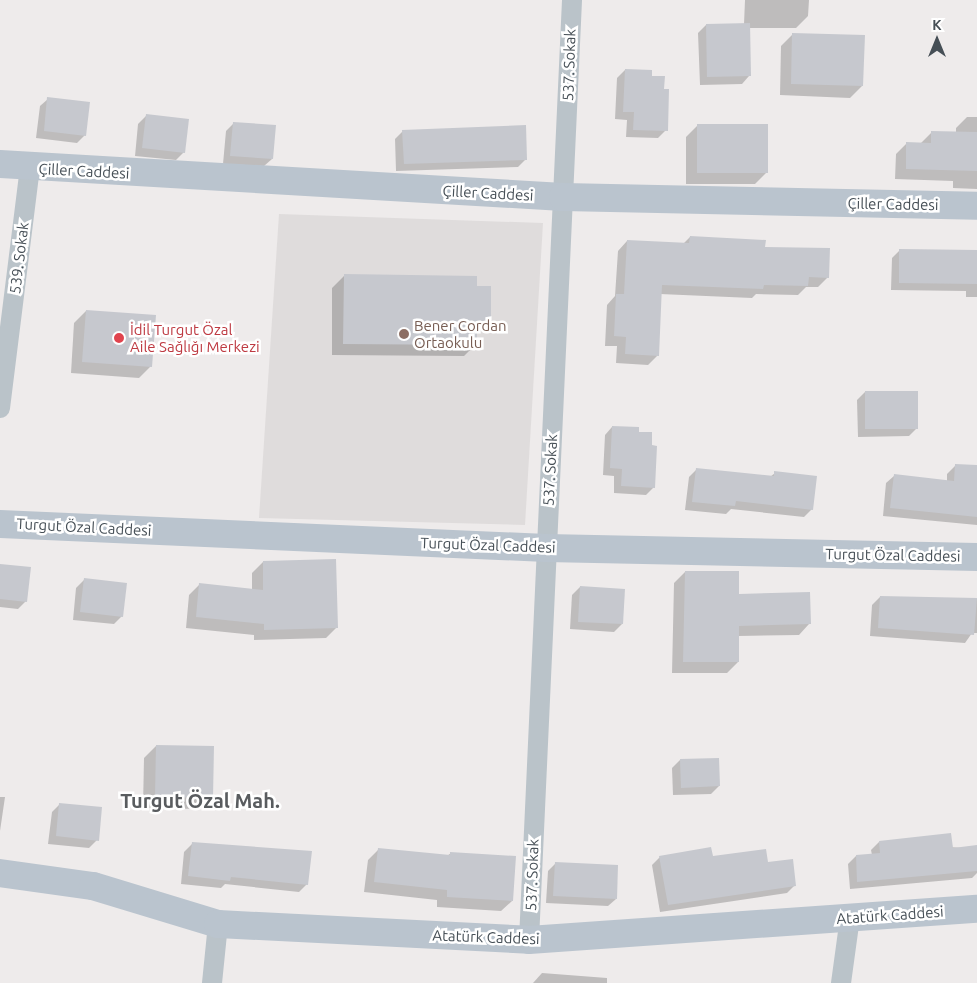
<!DOCTYPE html>
<meta charset="utf-8">
<style>
body{margin:0}
#map{position:relative;width:977px;height:983px;overflow:hidden;background:#eeebeb;font-family:Ubuntu,sans-serif}
div>[style]{position:absolute}
.education>*{inset:0;background:#dfdcdc}
.shadow>*{inset:0;background:#0003}
.building>*{inset:0;background:#c6c8ce}
.street>*{height:20px;margin:-10px;padding:0 10px;transform-origin:10px;border-radius:10px;background:#bac3c9}
.secondary>*{height:28px;margin:-14px;padding:0 14px;transform-origin:14px;border-radius:14px;background:#bac4ce}
.dots>*{width:14px;height:14px;translate:-50% -50%;box-sizing:border-box;border:2px solid #fff;border-radius:50%}
span{translate:-50% -50%;white-space:nowrap;text-align:center;line-height:1.15;-webkit-text-stroke:5px #fff;paint-order:stroke}
.street-label{font-size:15px;color:#464f56}
.education-label{font-size:15px;color:#785e54}
.left{translate:0 -50%;text-align:left}
.health-label{font-size:15px;color:#be3a42}
.district-label{font-size:20px;color:#595c5f;font-weight:700}
.north{position:absolute;left:912px;top:15px;width:50px;height:50px;-webkit-text-stroke:4px #fff;paint-order:stroke;rotate:0deg;font-size:14px;font-weight:700;line-height:20px;text-align:center;color:#464f56}
.north::after{content:'';display:block;margin:auto;width:18px;height:22px;background:#464f56;clip-path:polygon(50% 0,100% 100%,50% 72%,0 100%)}
</style>
<div id="map">
<div class="education">
<i style="clip-path:polygon(279px 214px,543px 223px,525px 525px,259px 518px)"></i>
</div>
<div class="shadow">
<i style="clip-path:polygon(745px 0,809px 0,808px 16px,796px 28px,749px 28px,749px 76px,742px 84px,700px 85px,698px 33px,706px 25px,744px 24px)"></i>
<i style="clip-path:polygon(793px 34px,862px 86px,850px 98px,780px 95px,781px 46px)"></i>
<i style="clip-path:polygon(625px 70px,651px 77px,663px 90px,666px 130px,658px 138px,626px 137px,627px 120px,615px 119px,617px 78px)"></i>
<i style="clip-path:polygon(48px 99px,85px 135px,77px 143px,36px 138px,40px 106px)"></i>
<i style="clip-path:polygon(146px 116px,184px 152px,176px 160px,135px 156px,138px 124px)"></i>
<i style="clip-path:polygon(967px 117px,977px 117px,977px 189px,953px 188px,953px 181px,895px 179px,896px 154px,907px 143px,921px 143px,932px 132px,956px 133px,956px 128px)"></i>
<i style="clip-path:polygon(234px 123px,272px 159px,264px 166px,223px 164px,226px 131px)"></i>
<i style="clip-path:polygon(698px 125px,767px 172px,755px 184px,686px 184px,686px 137px)"></i>
<i style="clip-path:polygon(403px 131px,526px 159px,518px 167px,396px 171px,395px 139px)"></i>
<i style="clip-path:polygon(690px 237px,764px 248px,828px 277px,818px 287px,806px 287px,798px 295px,756px 294px,752px 298px,660px 294px,658px 355px,648px 365px,616px 363px,617px 346px,605px 346px,607px 305px,615px 296px,618px 251px,627px 241px,683px 244px)"></i>
<i style="clip-path:polygon(900px 250px,977px 251px,977px 297px,966px 297px,966px 291px,891px 290px,892px 258px)"></i>
<i style="clip-path:polygon(344px 276px,475px 287px,490px 320px,476px 332px,476px 344px,464px 356px,332px 355px,332px 288px)"></i>
<i style="clip-path:polygon(86px 311px,151px 366px,139px 378px,71px 373px,74px 323px)"></i>
<i style="clip-path:polygon(865px 392px,917px 428px,909px 436px,858px 437px,857px 400px)"></i>
<i style="clip-path:polygon(612px 427px,654px 487px,646px 495px,614px 493px,614px 476px,603px 475px,605px 435px)"></i>
<i style="clip-path:polygon(955px 466px,977px 466px,977px 525px,883px 516px,886px 483px,894px 476px,947px 481px,947px 474px)"></i>
<i style="clip-path:polygon(697px 469px,770px 477px,775px 473px,812px 509px,804px 517px,731px 509px,726px 514px,685px 510px,689px 477px)"></i>
<i style="clip-path:polygon(263px 562px,337px 627px,326px 638px,254px 640px,254px 635px,186px 628px,189px 595px,200px 584px,252px 590px,252px 573px)"></i>
<i style="clip-path:polygon(0 565px,26px 601px,18px 609px,0 607px)"></i>
<i style="clip-path:polygon(685px 572px,738px 595px,809px 624px,799px 635px,738px 636px,738px 662px,727px 673px,672px 673px,674px 583px)"></i>
<i style="clip-path:polygon(84px 580px,122px 616px,114px 624px,73px 620px,76px 588px)"></i>
<i style="clip-path:polygon(580px 587px,622px 624px,614px 632px,570px 629px,572px 595px)"></i>
<i style="clip-path:polygon(880px 597px,977px 599px,977px 633px,972px 633px,965px 643px,870px 636px,872px 605px)"></i>
<i style="clip-path:polygon(156px 746px,212px 797px,200px 809px,143px 808px,144px 758px)"></i>
<i style="clip-path:polygon(680px 760px,719px 786px,711px 794px,673px 795px,672px 768px)"></i>
<i style="clip-path:polygon(0 797px,5px 797px,0 831px)"></i>
<i style="clip-path:polygon(60px 804px,97px 840px,89px 848px,48px 844px,52px 812px)"></i>
<i style="clip-path:polygon(879px 842px,977px 849px,977px 873px,972px 878px,850px 889px,848px 864px,856px 856px,872px 855px,871px 850px)"></i>
<i style="clip-path:polygon(192px 844px,307px 884px,299px 892px,225px 884px,221px 888px,181px 884px,184px 852px)"></i>
<i style="clip-path:polygon(378px 850px,447px 856px,451px 853px,512px 901px,501px 911px,437px 907px,437px 900px,364px 892px,368px 860px)"></i>
<i style="clip-path:polygon(660px 857px,712px 857px,767px 864px,795px 885px,787px 893px,660px 912px,652px 865px)"></i>
<i style="clip-path:polygon(556px 863px,616px 899px,608px 906px,546px 903px,548px 871px)"></i>
<i style="clip-path:polygon(542px 973px,607px 978px,607px 983px,533px 983px)"></i>
</div>
<div class="building">
<i style="clip-path:polygon(750px 23px,751px 76px,707px 77px,706px 24px)"></i>
<i style="clip-path:polygon(792px 33px,865px 35px,863px 86px,791px 84px)"></i>
<i style="clip-path:polygon(625px 69px,652px 70px,652px 76px,665px 76px,664px 89px,669px 89px,668px 131px,633px 130px,634px 112px,623px 112px)"></i>
<i style="clip-path:polygon(47px 97px,90px 102px,86px 136px,44px 131px)"></i>
<i style="clip-path:polygon(146px 114px,189px 119px,185px 153px,142px 148px)"></i>
<i style="clip-path:polygon(233px 122px,276px 125px,273px 159px,230px 156px)"></i>
<i style="clip-path:polygon(697px 124px,768px 124px,768px 173px,697px 173px)"></i>
<i style="clip-path:polygon(526px 125px,527px 160px,404px 164px,402px 130px)"></i>
<i style="clip-path:polygon(931px 131px,977px 132px,977px 171px,906px 169px,906px 142px,931px 143px)"></i>
<i style="clip-path:polygon(690px 236px,766px 240px,765px 247px,830px 248px,829px 278px,809px 277px,808px 286px,764px 285px,763px 289px,662px 285px,659px 356px,625px 354px,626px 337px,614px 336px,616px 294px,624px 294px,627px 240px,689px 243px)"></i>
<i style="clip-path:polygon(899px 249px,977px 250px,977px 284px,899px 283px)"></i>
<i style="clip-path:polygon(344px 274px,477px 276px,477px 286px,491px 286px,491px 321px,477px 321px,477px 345px,343px 344px)"></i>
<i style="clip-path:polygon(86px 310px,156px 315px,152px 367px,82px 362px)"></i>
<i style="clip-path:polygon(865px 391px,918px 391px,918px 429px,865px 429px)"></i>
<i style="clip-path:polygon(612px 426px,639px 427px,639px 432px,652px 432px,652px 445px,657px 446px,655px 488px,621px 486px,622px 469px,610px 468px)"></i>
<i style="clip-path:polygon(955px 464px,977px 465px,977px 517px,890px 508px,894px 474px,954px 481px)"></i>
<i style="clip-path:polygon(696px 468px,774px 476px,774px 471px,817px 476px,813px 510px,736px 501px,735px 506px,692px 502px)"></i>
<i style="clip-path:polygon(336px 559px,338px 628px,264px 630px,264px 624px,196px 617px,199px 583px,263px 590px,263px 561px)"></i>
<i style="clip-path:polygon(0 564px,31px 567px,27px 602px,0 599px)"></i>
<i style="clip-path:polygon(685px 571px,739px 571px,739px 594px,810px 592px,811px 624px,739px 626px,739px 662px,683px 662px)"></i>
<i style="clip-path:polygon(84px 578px,127px 583px,123px 617px,80px 612px)"></i>
<i style="clip-path:polygon(580px 586px,625px 589px,623px 624px,578px 622px)"></i>
<i style="clip-path:polygon(880px 596px,977px 598px,974px 635px,878px 628px)"></i>
<i style="clip-path:polygon(156px 745px,214px 746px,213px 798px,155px 797px)"></i>
<i style="clip-path:polygon(719px 758px,720px 786px,681px 788px,680px 759px)"></i>
<i style="clip-path:polygon(59px 803px,102px 807px,99px 841px,56px 836px)"></i>
<i style="clip-path:polygon(951px 833px,953px 848px,977px 845px,977px 871px,857px 882px,856px 855px,880px 853px,879px 841px)"></i>
<i style="clip-path:polygon(192px 842px,312px 851px,308px 885px,231px 877px,230px 881px,188px 876px)"></i>
<i style="clip-path:polygon(711px 847px,713px 856px,766px 849px,768px 862px,793px 859px,796px 886px,668px 905px,659px 856px)"></i>
<i style="clip-path:polygon(378px 848px,450px 855px,450px 852px,516px 856px,513px 901px,447px 897px,447px 890px,374px 882px)"></i>
<i style="clip-path:polygon(555px 862px,618px 865px,617px 899px,553px 896px)"></i>
</div>
<div class="street">
<i style="left:0;top:408px;width:242px;rotate:-82.9deg"></i>
<i style="left:529px;top:940px;width:941px;rotate:-87.38deg"></i>
<i style="left:212px;top:983px;width:59px;rotate:-84.2deg"></i>
<i style="left:841px;top:983px;width:67px;rotate:-82.2deg"></i>
</div>
<div class="secondary">
<i style="left:0;top:164px;width:564px;rotate:3.35deg"></i>
<i style="left:563px;top:197px;width:414px;rotate:1.2deg"></i>
<i style="left:0;top:524px;width:547px;rotate:2.52deg"></i>
<i style="left:546px;top:548px;width:431px;rotate:1.2deg"></i>
<i style="left:0;top:873px;width:94px;rotate:8deg"></i>
<i style="left:93px;top:886px;width:131px;rotate:16.9deg"></i>
<i style="left:218px;top:924px;width:311px;rotate:2.9deg"></i>
<i style="left:529px;top:940px;width:449px;rotate:-4deg"></i>
</div>
<div class="dots">
<i style="left:404px;top:334px;background:#8d6e63"></i>
<i style="left:119px;top:338px;background:#e0444e"></i>
</div>
<div class="street-label">
<span style="left:569px;top:65px;rotate:-88deg">537. Sokak</span>
<span style="left:84px;top:171px;rotate:3deg">Çiller Caddesi</span>
<span style="left:488px;top:193px;rotate:3deg">Çiller Caddesi</span>
<span style="left:893px;top:204px;rotate:1deg">Çiller Caddesi</span>
<span style="left:19px;top:258px;rotate:-83deg">539. Sokak</span>
<span style="left:550px;top:470px;rotate:-87deg">537. Sokak</span>
<span style="left:84px;top:527px;rotate:3deg">Turgut Özal Caddesi</span>
<span style="left:488px;top:545px;rotate:2deg">Turgut Özal Caddesi</span>
<span style="left:893px;top:555px;rotate:1deg">Turgut Özal Caddesi</span>
<span style="left:532px;top:875px;rotate:-88deg">537. Sokak</span>
<span style="left:890px;top:915px;rotate:-4deg">Atatürk Caddesi</span>
<span style="left:486px;top:937px;rotate:2deg">Atatürk Caddesi</span>
</div>
<div class="education-label">
<span class="left" style="left:414px;top:334px">Bener Cordan<br>Ortaokulu</span>
</div>
<div class="health-label">
<span class="left" style="left:130px;top:338px">İdil Turgut Özal<br>Aile Sağlığı Merkezi</span>
</div>
<div class="district-label">
<span style="left:200px;top:800px">Turgut Özal Mah.</span>
</div>
<div class="north">K</div>
</div>
